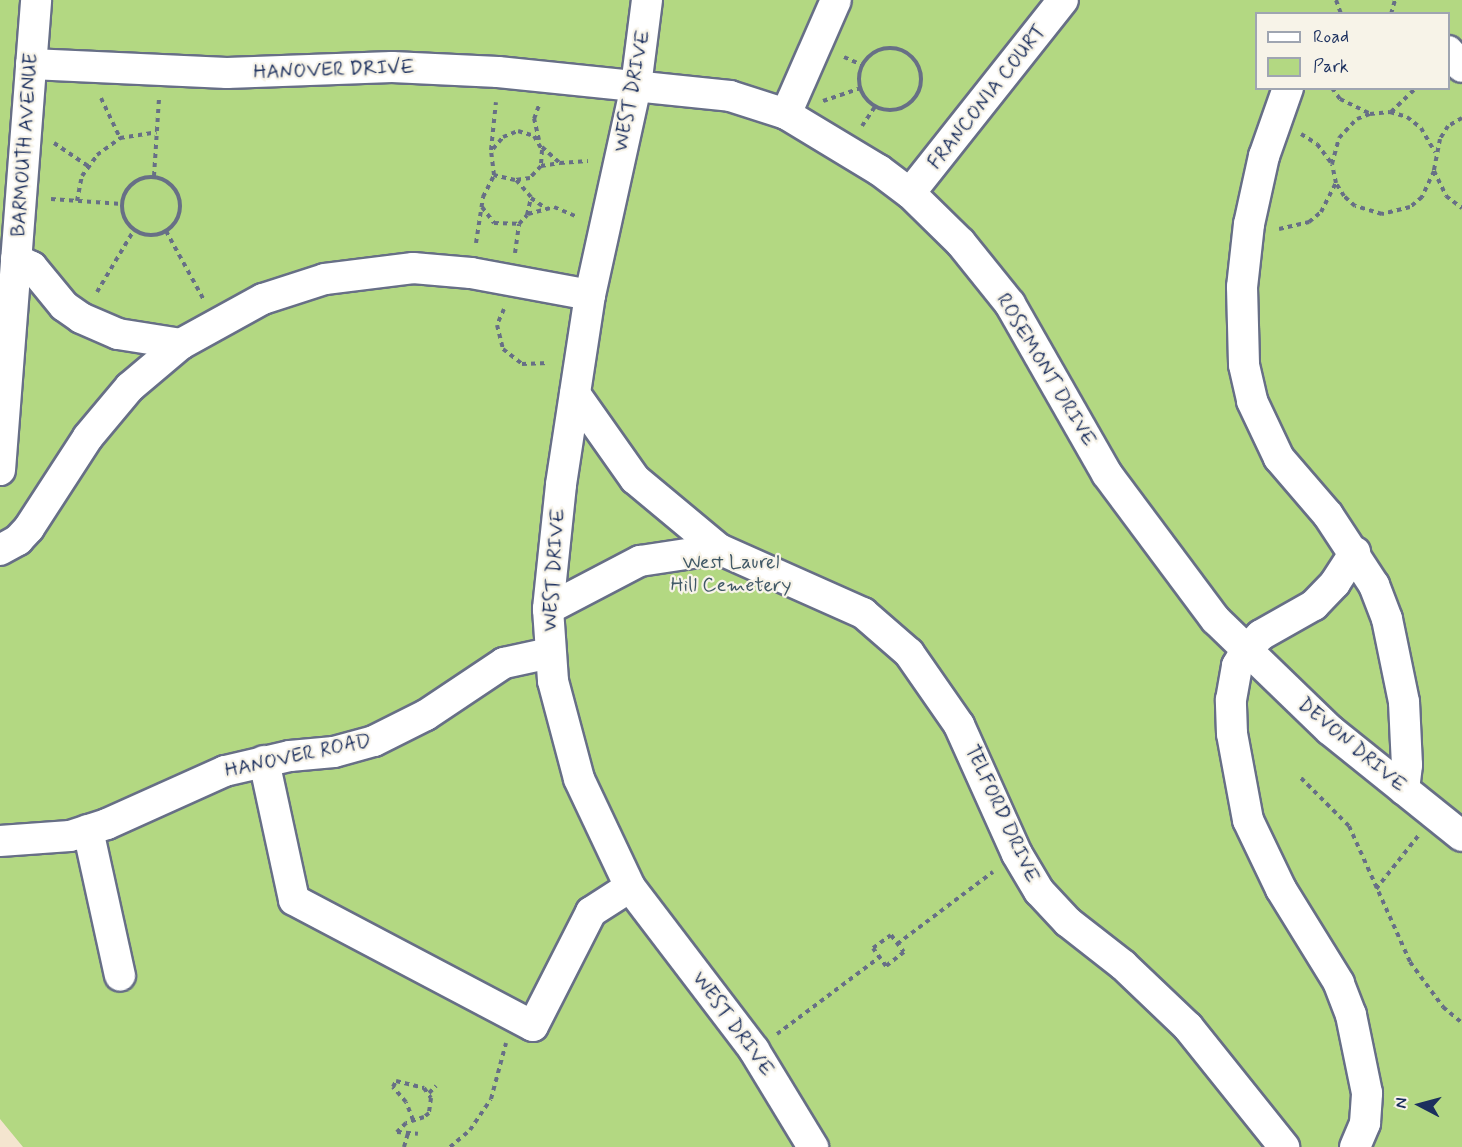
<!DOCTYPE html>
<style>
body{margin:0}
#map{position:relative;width:1462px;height:1147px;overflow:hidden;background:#f4e5cf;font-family:Mynerve,sans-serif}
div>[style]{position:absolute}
.green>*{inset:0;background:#b3d882}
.path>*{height:4px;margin-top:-2px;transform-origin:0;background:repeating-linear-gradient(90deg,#676f86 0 4.5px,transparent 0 9px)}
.path>.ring{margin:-2px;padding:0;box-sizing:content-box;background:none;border:4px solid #676f86;border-radius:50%}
.roads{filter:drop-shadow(2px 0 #676f86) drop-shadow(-2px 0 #676f86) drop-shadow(0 2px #676f86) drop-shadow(0 -2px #676f86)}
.minor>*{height:30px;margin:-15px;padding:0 15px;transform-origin:15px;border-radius:15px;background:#fff}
span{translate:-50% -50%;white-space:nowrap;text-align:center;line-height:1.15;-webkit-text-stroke:4.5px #f7f3e8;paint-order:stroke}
.street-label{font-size:20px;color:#1b2f5e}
.park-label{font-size:20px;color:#415967}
.legend{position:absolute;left:1255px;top:12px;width:195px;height:78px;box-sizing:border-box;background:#f7f3e8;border:2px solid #9fa5b1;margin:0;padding:8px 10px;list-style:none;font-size:18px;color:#1b2f5e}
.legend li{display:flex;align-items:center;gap:12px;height:30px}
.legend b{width:30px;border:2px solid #9fa5b1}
.north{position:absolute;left:1390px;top:1075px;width:60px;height:60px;-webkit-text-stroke:4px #f7f3e8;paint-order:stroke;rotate:276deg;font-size:16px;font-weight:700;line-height:24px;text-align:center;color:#1b2f5e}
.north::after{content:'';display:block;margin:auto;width:21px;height:27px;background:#1b2f5e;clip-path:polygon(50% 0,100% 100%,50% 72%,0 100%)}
</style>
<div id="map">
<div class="green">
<i style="clip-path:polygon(evenodd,0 0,1462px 0,1462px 1147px,23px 1147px,0 1119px,0 0,1256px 14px,1448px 14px,1448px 88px,1256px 88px,1256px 14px)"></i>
</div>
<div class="path">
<i style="left:1336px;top:0;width:15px;rotate:70deg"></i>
<i style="left:1391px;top:14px;width:15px;rotate:-74deg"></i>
<i class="ring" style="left:859px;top:48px;width:58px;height:58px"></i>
<i style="left:844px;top:57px;width:20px;rotate:24deg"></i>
<i style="left:1332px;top:88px;width:14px;rotate:54deg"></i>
<i style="left:1340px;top:99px;width:32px;rotate:26deg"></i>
<i style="left:101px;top:98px;width:44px;rotate:64.6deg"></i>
<i style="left:823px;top:101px;width:39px;rotate:-19deg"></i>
<i style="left:1391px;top:112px;width:35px;rotate:-44deg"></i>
<i style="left:1462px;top:118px;width:16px;rotate:150deg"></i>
<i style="left:1448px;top:126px;width:15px;rotate:122deg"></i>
<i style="left:1440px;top:139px;width:33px;rotate:101deg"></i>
<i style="left:1434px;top:171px;width:28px;rotate:64deg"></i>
<i style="left:1446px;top:196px;width:20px;rotate:37deg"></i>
<i style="left:862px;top:126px;width:23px;rotate:-56deg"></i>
<i style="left:1301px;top:134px;width:19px;rotate:32deg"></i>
<i style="left:1317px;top:144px;width:25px;rotate:53deg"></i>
<i style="left:539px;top:140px;width:22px;rotate:-103deg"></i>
<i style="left:534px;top:119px;width:15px;rotate:-70deg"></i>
<i style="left:54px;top:143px;width:41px;rotate:34.1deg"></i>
<i style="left:542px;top:147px;width:24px;rotate:42deg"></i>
<i style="left:560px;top:163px;width:28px;rotate:-4deg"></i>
<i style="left:493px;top:149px;width:16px;rotate:-50deg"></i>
<i style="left:503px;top:137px;width:16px;rotate:-22deg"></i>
<i style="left:518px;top:131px;width:17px;rotate:17deg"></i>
<i style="left:534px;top:136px;width:16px;rotate:60deg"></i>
<i style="left:542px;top:150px;width:16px;rotate:94deg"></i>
<i style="left:541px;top:166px;width:16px;rotate:133deg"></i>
<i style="left:530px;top:178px;width:15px;rotate:172deg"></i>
<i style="left:515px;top:180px;width:22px;rotate:-167deg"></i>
<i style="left:541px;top:166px;width:19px;rotate:-9deg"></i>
<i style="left:1434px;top:171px;width:29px;rotate:115deg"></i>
<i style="left:1422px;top:197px;width:16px;rotate:140deg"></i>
<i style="left:1410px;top:207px;width:29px;rotate:166deg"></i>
<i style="left:1382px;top:214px;width:28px;rotate:-163deg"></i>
<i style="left:1355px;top:206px;width:15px;rotate:-138deg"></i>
<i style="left:1344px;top:196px;width:15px;rotate:-122deg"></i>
<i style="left:1336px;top:183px;width:19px;rotate:-102deg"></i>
<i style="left:1332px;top:164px;width:27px;rotate:-75deg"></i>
<i style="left:1339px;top:138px;width:26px;rotate:-47deg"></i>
<i style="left:1357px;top:119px;width:14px;rotate:-21deg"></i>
<i style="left:1370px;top:114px;width:20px;rotate:-6deg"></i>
<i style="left:1390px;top:112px;width:18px;rotate:16deg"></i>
<i style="left:1407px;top:117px;width:18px;rotate:38deg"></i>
<i style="left:1421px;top:128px;width:28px;rotate:60deg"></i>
<i style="left:154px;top:176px;width:78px;rotate:-86.3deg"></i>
<i class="ring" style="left:122px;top:177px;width:54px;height:54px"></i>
<i style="left:531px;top:198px;width:16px;rotate:35deg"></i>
<i style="left:51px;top:199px;width:71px;rotate:4deg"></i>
<i style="left:77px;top:201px;width:25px;rotate:-79deg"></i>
<i style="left:82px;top:176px;width:26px;rotate:-54deg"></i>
<i style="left:97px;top:155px;width:29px;rotate:-36deg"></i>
<i style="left:120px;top:138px;width:37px;rotate:-9deg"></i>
<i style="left:482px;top:207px;width:20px;rotate:53deg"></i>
<i style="left:494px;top:223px;width:25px;rotate:2deg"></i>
<i style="left:519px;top:224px;width:12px;rotate:-48deg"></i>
<i style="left:527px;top:215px;width:18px;rotate:-77deg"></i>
<i style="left:531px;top:197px;width:23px;rotate:-131deg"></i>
<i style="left:528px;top:214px;width:27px;rotate:-15deg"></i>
<i style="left:554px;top:207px;width:25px;rotate:23deg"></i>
<i style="left:1279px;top:229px;width:31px;rotate:-13deg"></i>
<i style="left:1309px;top:222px;width:16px;rotate:-40deg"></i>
<i style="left:1321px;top:212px;width:33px;rotate:-63deg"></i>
<i style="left:166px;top:231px;width:79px;rotate:61.2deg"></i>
<i style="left:476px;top:243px;width:47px;rotate:-81.3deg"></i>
<i style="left:483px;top:197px;width:25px;rotate:-63deg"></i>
<i style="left:494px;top:175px;width:25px;rotate:-97deg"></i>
<i style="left:491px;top:150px;width:48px;rotate:-84.1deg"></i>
<i style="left:515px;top:253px;width:29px;rotate:-82deg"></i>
<i style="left:97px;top:292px;width:72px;rotate:-59.2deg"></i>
<i style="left:504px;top:309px;width:17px;rotate:114deg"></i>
<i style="left:497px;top:325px;width:25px;rotate:76deg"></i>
<i style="left:503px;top:349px;width:24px;rotate:38deg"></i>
<i style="left:522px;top:364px;width:27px;rotate:-2deg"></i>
<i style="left:1301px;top:778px;width:68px;rotate:45deg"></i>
<i style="left:1349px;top:826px;width:149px;rotate:65.8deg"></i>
<i style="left:1410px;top:962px;width:56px;rotate:53.7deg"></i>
<i style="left:1443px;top:1007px;width:25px;rotate:40deg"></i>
<i style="left:1376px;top:889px;width:68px;rotate:-51.6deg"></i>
<i style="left:891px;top:935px;width:21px;rotate:53deg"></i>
<i style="left:904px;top:952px;width:23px;rotate:142deg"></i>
<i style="left:886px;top:966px;width:22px;rotate:-126deg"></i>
<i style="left:873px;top:948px;width:22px;rotate:-36deg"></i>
<i style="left:897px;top:944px;width:120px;rotate:-36.9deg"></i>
<i style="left:777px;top:1034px;width:129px;rotate:-36.8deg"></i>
<i style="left:429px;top:1093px;width:10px;rotate:-45deg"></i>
<i style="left:413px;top:1120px;width:19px;rotate:-111deg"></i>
<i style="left:406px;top:1102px;width:20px;rotate:-131deg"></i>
<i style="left:393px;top:1087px;width:7px;rotate:-63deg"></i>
<i style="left:396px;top:1081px;width:29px;rotate:14deg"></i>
<i style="left:424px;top:1088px;width:12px;rotate:55deg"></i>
<i style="left:431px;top:1098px;width:15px;rotate:98deg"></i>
<i style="left:429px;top:1113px;width:6px;rotate:141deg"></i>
<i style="left:424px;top:1117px;width:19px;rotate:162deg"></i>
<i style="left:406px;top:1123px;width:13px;rotate:135deg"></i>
<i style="left:397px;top:1132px;width:21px;rotate:5deg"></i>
<i style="left:404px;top:1147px;width:15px;rotate:-74deg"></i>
<i style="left:450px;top:1147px;width:26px;rotate:-40deg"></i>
<i style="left:470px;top:1130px;width:37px;rotate:-56deg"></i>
<i style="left:491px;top:1099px;width:58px;rotate:-75deg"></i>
</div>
<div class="roads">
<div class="minor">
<i style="left:647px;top:0;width:87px;rotate:97.3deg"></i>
<i style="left:636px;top:86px;width:214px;rotate:102.4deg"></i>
<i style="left:590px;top:295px;width:192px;rotate:98.7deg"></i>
<i style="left:561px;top:485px;width:125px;rotate:96deg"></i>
<i style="left:548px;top:609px;width:72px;rotate:86deg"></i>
<i style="left:553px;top:681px;width:101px;rotate:75.1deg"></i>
<i style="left:579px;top:779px;width:119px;rotate:64.7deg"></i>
<i style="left:630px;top:887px;width:205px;rotate:52.7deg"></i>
<i style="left:754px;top:1050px;width:114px;rotate:58.7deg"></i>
<i style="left:1448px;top:51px;width:21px;rotate:49deg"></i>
<i style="left:31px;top:64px;width:196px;rotate:2.6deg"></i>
<i style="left:227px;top:73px;width:165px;rotate:-2.1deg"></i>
<i style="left:392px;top:67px;width:106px;rotate:2.7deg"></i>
<i style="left:498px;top:72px;width:233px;rotate:5.9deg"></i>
<i style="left:730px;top:96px;width:59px;rotate:17.8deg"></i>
<i style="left:786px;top:114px;width:109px;rotate:31.1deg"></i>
<i style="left:879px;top:170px;width:39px;rotate:37deg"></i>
<i style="left:910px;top:193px;width:71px;rotate:44.4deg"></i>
<i style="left:961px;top:243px;width:78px;rotate:51.2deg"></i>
<i style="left:1010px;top:304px;width:196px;rotate:60.3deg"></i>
<i style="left:1107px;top:474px;width:182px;rotate:53.3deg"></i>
<i style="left:1216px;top:620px;width:158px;rotate:44deg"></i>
<i style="left:1330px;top:730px;width:169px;rotate:38.8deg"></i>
<i style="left:1288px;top:88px;width:72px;rotate:109.4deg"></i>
<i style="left:1264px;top:156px;width:70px;rotate:102.4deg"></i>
<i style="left:1249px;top:224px;width:63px;rotate:96.3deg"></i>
<i style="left:1242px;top:287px;width:78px;rotate:88.5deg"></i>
<i style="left:1244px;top:365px;width:37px;rotate:77deg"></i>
<i style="left:1252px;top:401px;width:63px;rotate:64.7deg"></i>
<i style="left:1279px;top:458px;width:75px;rotate:49.3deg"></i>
<i style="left:1328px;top:515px;width:84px;rotate:56.7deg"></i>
<i style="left:1374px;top:585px;width:36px;rotate:69deg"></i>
<i style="left:1387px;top:619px;width:85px;rotate:78.4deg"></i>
<i style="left:1404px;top:702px;width:63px;rotate:87.3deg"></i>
<i style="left:1407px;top:765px;width:25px;rotate:97deg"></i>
<i style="left:786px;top:114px;width:124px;rotate:-66.3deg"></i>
<i style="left:910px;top:193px;width:246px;rotate:-51.6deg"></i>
<i style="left:16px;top:259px;width:18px;rotate:27deg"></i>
<i style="left:32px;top:267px;width:50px;rotate:50.6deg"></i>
<i style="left:64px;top:306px;width:21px;rotate:35deg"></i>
<i style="left:81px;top:318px;width:40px;rotate:23.4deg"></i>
<i style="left:118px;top:334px;width:64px;rotate:9deg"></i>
<i style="left:575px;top:394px;width:104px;rotate:54.8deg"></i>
<i style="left:635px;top:479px;width:109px;rotate:39.8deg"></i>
<i style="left:0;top:470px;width:471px;rotate:-85.6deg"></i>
<i style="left:0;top:550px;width:21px;rotate:-29deg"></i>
<i style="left:18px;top:540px;width:16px;rotate:-47deg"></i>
<i style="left:29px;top:528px;width:108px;rotate:-57deg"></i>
<i style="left:88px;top:437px;width:65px;rotate:-50deg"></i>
<i style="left:130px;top:387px;width:67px;rotate:-40.1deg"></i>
<i style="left:181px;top:344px;width:94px;rotate:-28.8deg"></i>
<i style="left:263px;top:299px;width:65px;rotate:-17.9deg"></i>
<i style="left:325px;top:279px;width:89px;rotate:-7.1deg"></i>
<i style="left:413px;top:268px;width:58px;rotate:4.9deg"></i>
<i style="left:471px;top:273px;width:121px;rotate:10.5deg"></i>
<i style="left:548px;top:609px;width:104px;rotate:-27.6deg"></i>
<i style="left:640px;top:561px;width:80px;rotate:-8.6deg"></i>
<i style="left:719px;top:549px;width:158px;rotate:24deg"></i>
<i style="left:863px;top:613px;width:61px;rotate:41deg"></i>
<i style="left:909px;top:653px;width:88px;rotate:55.2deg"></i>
<i style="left:959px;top:725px;width:141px;rotate:65.8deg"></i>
<i style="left:1017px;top:854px;width:43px;rotate:59.3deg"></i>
<i style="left:1039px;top:891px;width:42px;rotate:46.9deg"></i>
<i style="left:1068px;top:922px;width:70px;rotate:38deg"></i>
<i style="left:1123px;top:965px;width:90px;rotate:43.6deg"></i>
<i style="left:1188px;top:1027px;width:154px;rotate:51.3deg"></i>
<i style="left:264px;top:761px;width:142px;rotate:77.8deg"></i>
<i style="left:294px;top:900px;width:270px;rotate:27.8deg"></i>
<i style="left:533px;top:1026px;width:128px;rotate:-63deg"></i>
<i style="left:591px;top:912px;width:46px;rotate:-32.7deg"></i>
<i style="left:88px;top:830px;width:149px;rotate:77.6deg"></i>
<i style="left:0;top:841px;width:70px;rotate:-4.1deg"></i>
<i style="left:70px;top:836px;width:39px;rotate:-18deg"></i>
<i style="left:107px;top:824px;width:129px;rotate:-24.2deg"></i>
<i style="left:225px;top:771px;width:67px;rotate:-13deg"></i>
<i style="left:290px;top:756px;width:44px;rotate:-5.2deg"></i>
<i style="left:334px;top:752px;width:41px;rotate:-15.4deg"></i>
<i style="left:374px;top:741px;width:58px;rotate:-26.6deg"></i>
<i style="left:426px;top:715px;width:94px;rotate:-33.7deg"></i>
<i style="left:504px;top:663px;width:47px;rotate:-12.3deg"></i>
<i style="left:1355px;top:1147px;width:26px;rotate:-67deg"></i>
<i style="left:1365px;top:1123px;width:30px;rotate:-86deg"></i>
<i style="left:1367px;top:1093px;width:80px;rotate:-101.6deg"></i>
<i style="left:1351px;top:1015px;width:34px;rotate:-111deg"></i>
<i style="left:1339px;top:983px;width:110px;rotate:-121.7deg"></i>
<i style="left:1281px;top:889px;width:76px;rotate:-115.6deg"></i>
<i style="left:1248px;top:820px;width:87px;rotate:-100.5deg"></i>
<i style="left:1232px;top:734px;width:34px;rotate:-92deg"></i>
<i style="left:1231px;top:700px;width:35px;rotate:-80deg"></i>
<i style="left:1237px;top:666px;width:18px;rotate:-61deg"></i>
<i style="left:1246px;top:650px;width:21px;rotate:-45deg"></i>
<i style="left:1261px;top:635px;width:61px;rotate:-29.5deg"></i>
<i style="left:1314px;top:605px;width:30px;rotate:-46deg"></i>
<i style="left:1335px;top:583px;width:37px;rotate:-57deg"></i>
</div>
</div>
<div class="street-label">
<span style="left:334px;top:70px;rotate:-2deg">HANOVER DRIVE</span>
<span style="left:632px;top:91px;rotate:-79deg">WEST DRIVE</span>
<span style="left:987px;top:97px;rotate:-52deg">FRANCONIA COURT</span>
<span style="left:25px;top:145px;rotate:-86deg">BARMOUTH AVENUE</span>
<span style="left:1046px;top:370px;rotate:59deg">ROSEMONT DRIVE</span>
<span style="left:554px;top:570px;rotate:-86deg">WEST DRIVE</span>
<span style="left:1352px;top:745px;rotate:40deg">DEVON DRIVE</span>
<span style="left:298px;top:756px;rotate:-12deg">HANOVER ROAD</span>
<span style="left:1002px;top:814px;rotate:65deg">TELFORD DRIVE</span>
<span style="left:733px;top:1024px;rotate:54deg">WEST DRIVE</span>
</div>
<div class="park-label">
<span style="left:731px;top:574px">West Laurel<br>Hill Cemetery</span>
</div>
<ul class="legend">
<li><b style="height:8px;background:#fff"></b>Road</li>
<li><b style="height:16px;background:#b3d882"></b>Park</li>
</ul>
<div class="north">N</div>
</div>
